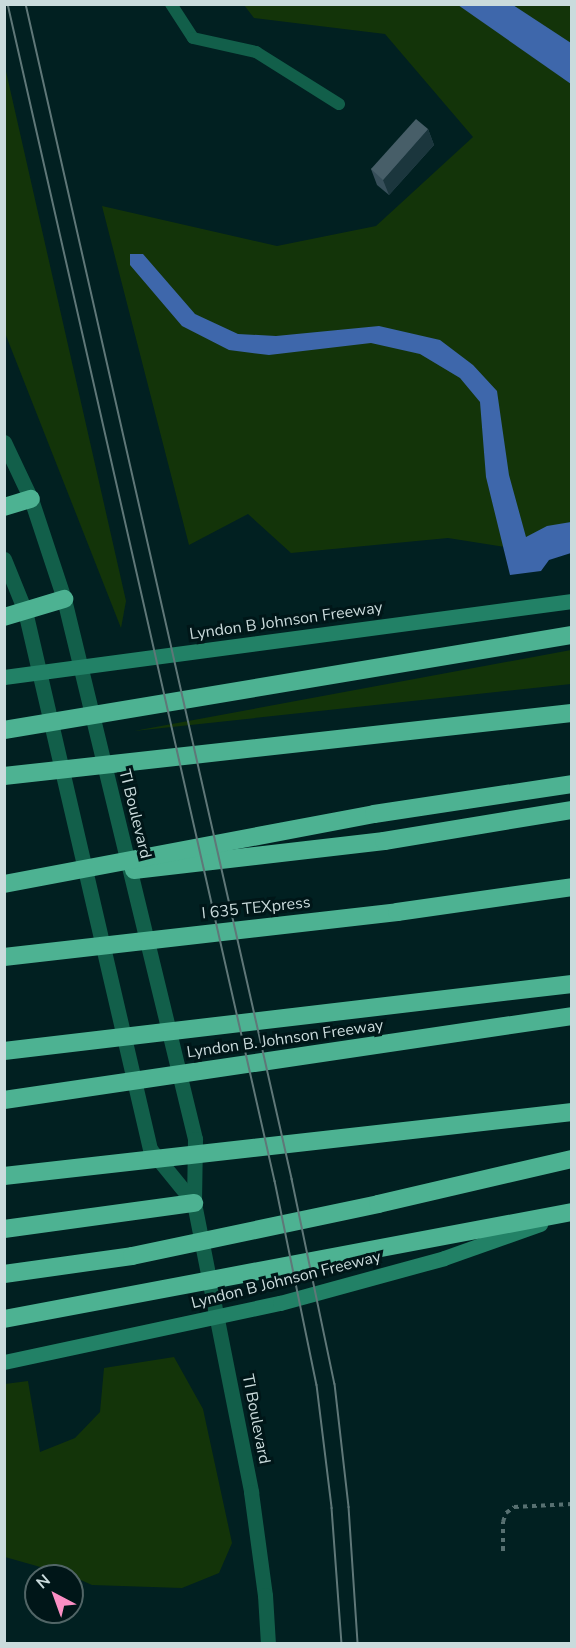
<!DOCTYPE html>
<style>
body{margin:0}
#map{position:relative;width:576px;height:1648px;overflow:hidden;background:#012021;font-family:"Nunito Sans",sans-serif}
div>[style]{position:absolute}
.green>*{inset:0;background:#133409}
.water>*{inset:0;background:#3e67ab}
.path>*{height:4px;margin-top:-2px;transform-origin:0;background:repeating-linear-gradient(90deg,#577071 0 4.5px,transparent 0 9px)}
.service>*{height:12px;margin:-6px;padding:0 6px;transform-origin:6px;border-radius:6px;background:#125f4a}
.tertiary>*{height:15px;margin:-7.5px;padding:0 7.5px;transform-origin:7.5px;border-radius:7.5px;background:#125f4a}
.secondary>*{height:15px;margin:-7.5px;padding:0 7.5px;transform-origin:7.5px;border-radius:7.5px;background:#228166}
.motorway>*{height:18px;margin:-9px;padding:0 9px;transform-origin:9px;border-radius:9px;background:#4db292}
.tram>*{height:1.5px;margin:-0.75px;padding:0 0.75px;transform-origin:0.75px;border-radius:0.75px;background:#5f7778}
.wall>*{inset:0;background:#374f5a}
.shaded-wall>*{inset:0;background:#1b363d}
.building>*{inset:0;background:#475e68}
span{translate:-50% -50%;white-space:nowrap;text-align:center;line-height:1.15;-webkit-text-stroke:6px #001618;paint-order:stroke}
.street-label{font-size:16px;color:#cadbdc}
.frame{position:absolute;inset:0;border:6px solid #cadbdc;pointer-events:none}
.north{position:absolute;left:24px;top:1564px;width:60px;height:60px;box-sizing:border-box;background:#001618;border:2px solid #516566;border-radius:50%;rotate:319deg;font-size:16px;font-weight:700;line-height:24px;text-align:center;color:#cadbdc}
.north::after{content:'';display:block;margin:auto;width:21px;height:27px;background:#fb8fc4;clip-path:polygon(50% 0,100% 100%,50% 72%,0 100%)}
</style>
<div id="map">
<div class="green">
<i style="clip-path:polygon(244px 5px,571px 5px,571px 534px,505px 547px,448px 538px,291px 553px,248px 514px,189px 545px,102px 206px,277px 246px,376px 226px,473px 137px,385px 34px,254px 18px)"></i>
<i style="clip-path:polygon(5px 67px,126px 601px,121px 628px,5px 333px)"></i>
<i style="clip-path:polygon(571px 650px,571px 684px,134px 731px)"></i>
<i style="clip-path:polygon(174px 1357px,203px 1409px,232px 1543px,219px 1573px,182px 1588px,92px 1585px,72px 1576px,5px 1557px,5px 1384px,28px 1381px,40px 1452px,75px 1438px,100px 1412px,104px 1368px)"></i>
</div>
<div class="water">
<i style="clip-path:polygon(458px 5px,513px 5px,571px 43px,571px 84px)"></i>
<i style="clip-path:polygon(130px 254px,143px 254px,195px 314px,238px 334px,276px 336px,379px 326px,440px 340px,473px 365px,497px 391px,509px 475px,526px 537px,547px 526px,571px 522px,571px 553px,549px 560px,541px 571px,510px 575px,486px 477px,480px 402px,460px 378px,420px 354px,371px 343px,269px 355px,229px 350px,182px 326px,130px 265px)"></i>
</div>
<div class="path">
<i style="left:503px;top:1551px;width:29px;rotate:-90deg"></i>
<i style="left:503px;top:1522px;width:9px;rotate:-72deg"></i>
<i style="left:506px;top:1513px;width:10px;rotate:-37deg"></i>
<i style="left:514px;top:1507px;width:58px;rotate:-3deg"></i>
</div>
<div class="service">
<i style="left:171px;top:4px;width:40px;rotate:57.1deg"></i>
<i style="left:193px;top:38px;width:65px;rotate:12.5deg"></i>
<i style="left:256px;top:52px;width:98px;rotate:32.1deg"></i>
</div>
<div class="tertiary">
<i style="left:4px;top:442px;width:63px;rotate:64.7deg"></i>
<i style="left:31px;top:499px;width:105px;rotate:71.7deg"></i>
<i style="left:64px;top:599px;width:556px;rotate:76.36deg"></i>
<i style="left:195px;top:1139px;width:64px;rotate:90.9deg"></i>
<i style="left:194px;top:1203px;width:295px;rotate:78.8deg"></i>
<i style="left:251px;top:1492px;width:104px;rotate:82.3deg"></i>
<i style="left:265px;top:1595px;width:49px;rotate:86.5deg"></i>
<i style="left:4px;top:559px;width:56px;rotate:68deg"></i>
<i style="left:25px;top:611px;width:552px;rotate:76.92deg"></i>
<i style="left:150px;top:1149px;width:70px;rotate:50.8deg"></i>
</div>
<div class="secondary">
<i style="left:4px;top:677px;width:573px;rotate:-7.62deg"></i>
<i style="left:4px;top:1362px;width:282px;rotate:-12.1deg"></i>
<i style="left:280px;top:1303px;width:170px;rotate:-15.3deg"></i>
<i style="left:444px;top:1258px;width:102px;rotate:-19.5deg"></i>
</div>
<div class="motorway">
<i style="left:4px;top:507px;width:28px;rotate:-17deg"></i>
<i style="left:4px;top:617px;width:63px;rotate:-16.7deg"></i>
<i style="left:4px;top:730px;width:576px;rotate:-9.5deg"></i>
<i style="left:4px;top:776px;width:571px;rotate:-6.33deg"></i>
<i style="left:134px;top:870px;width:252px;rotate:-6.6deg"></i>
<i style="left:384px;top:841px;width:191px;rotate:-9.4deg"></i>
<i style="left:4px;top:884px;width:377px;rotate:-10.7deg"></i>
<i style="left:374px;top:814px;width:200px;rotate:-8.6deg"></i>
<i style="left:4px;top:957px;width:396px;rotate:-6.5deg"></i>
<i style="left:397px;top:912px;width:177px;rotate:-8.1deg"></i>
<i style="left:4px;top:1051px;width:572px;rotate:-6.73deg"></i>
<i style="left:4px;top:1100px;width:574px;rotate:-8.41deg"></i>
<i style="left:4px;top:1176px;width:572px;rotate:-6.43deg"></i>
<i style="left:4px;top:1229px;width:192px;rotate:-7.8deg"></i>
<i style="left:4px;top:1274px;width:129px;rotate:-8deg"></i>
<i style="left:132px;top:1256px;width:251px;rotate:-11.9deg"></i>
<i style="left:378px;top:1204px;width:199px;rotate:-13.1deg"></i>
<i style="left:4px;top:1319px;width:578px;rotate:-10.67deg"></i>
</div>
<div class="tram">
<i style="left:8px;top:4px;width:1207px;rotate:77.22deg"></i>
<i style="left:275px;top:1181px;width:208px;rotate:78.4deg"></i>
<i style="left:317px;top:1385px;width:124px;rotate:83deg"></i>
<i style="left:332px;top:1508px;width:136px;rotate:85.8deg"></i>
<i style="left:26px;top:4px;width:1205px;rotate:77.24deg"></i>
<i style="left:292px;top:1179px;width:209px;rotate:78.2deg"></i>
<i style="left:335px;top:1384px;width:124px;rotate:83.5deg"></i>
<i style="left:349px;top:1507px;width:137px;rotate:86.2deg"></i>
</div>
<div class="wall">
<i style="clip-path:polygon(428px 129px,434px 145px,389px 195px,377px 185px,371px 169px)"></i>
</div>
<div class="shaded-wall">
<i style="clip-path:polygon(428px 129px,434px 145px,389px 195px,383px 180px)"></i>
</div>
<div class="building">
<i style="clip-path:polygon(416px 119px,428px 129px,383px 180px,371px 169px)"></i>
</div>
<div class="street-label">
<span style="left:286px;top:621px;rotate:-8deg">Lyndon B Johnson Freeway</span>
<span style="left:135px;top:814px;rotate:76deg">TI Boulevard</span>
<span style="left:256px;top:908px;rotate:-6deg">I 635 TEXpress</span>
<span style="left:285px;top:1039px;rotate:-8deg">Lyndon B. Johnson Freeway</span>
<span style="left:286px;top:1280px;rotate:-14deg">Lyndon B Johnson Freeway</span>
<span style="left:256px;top:1419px;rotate:79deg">TI Boulevard</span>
</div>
<div class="frame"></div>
<div class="north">N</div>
</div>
